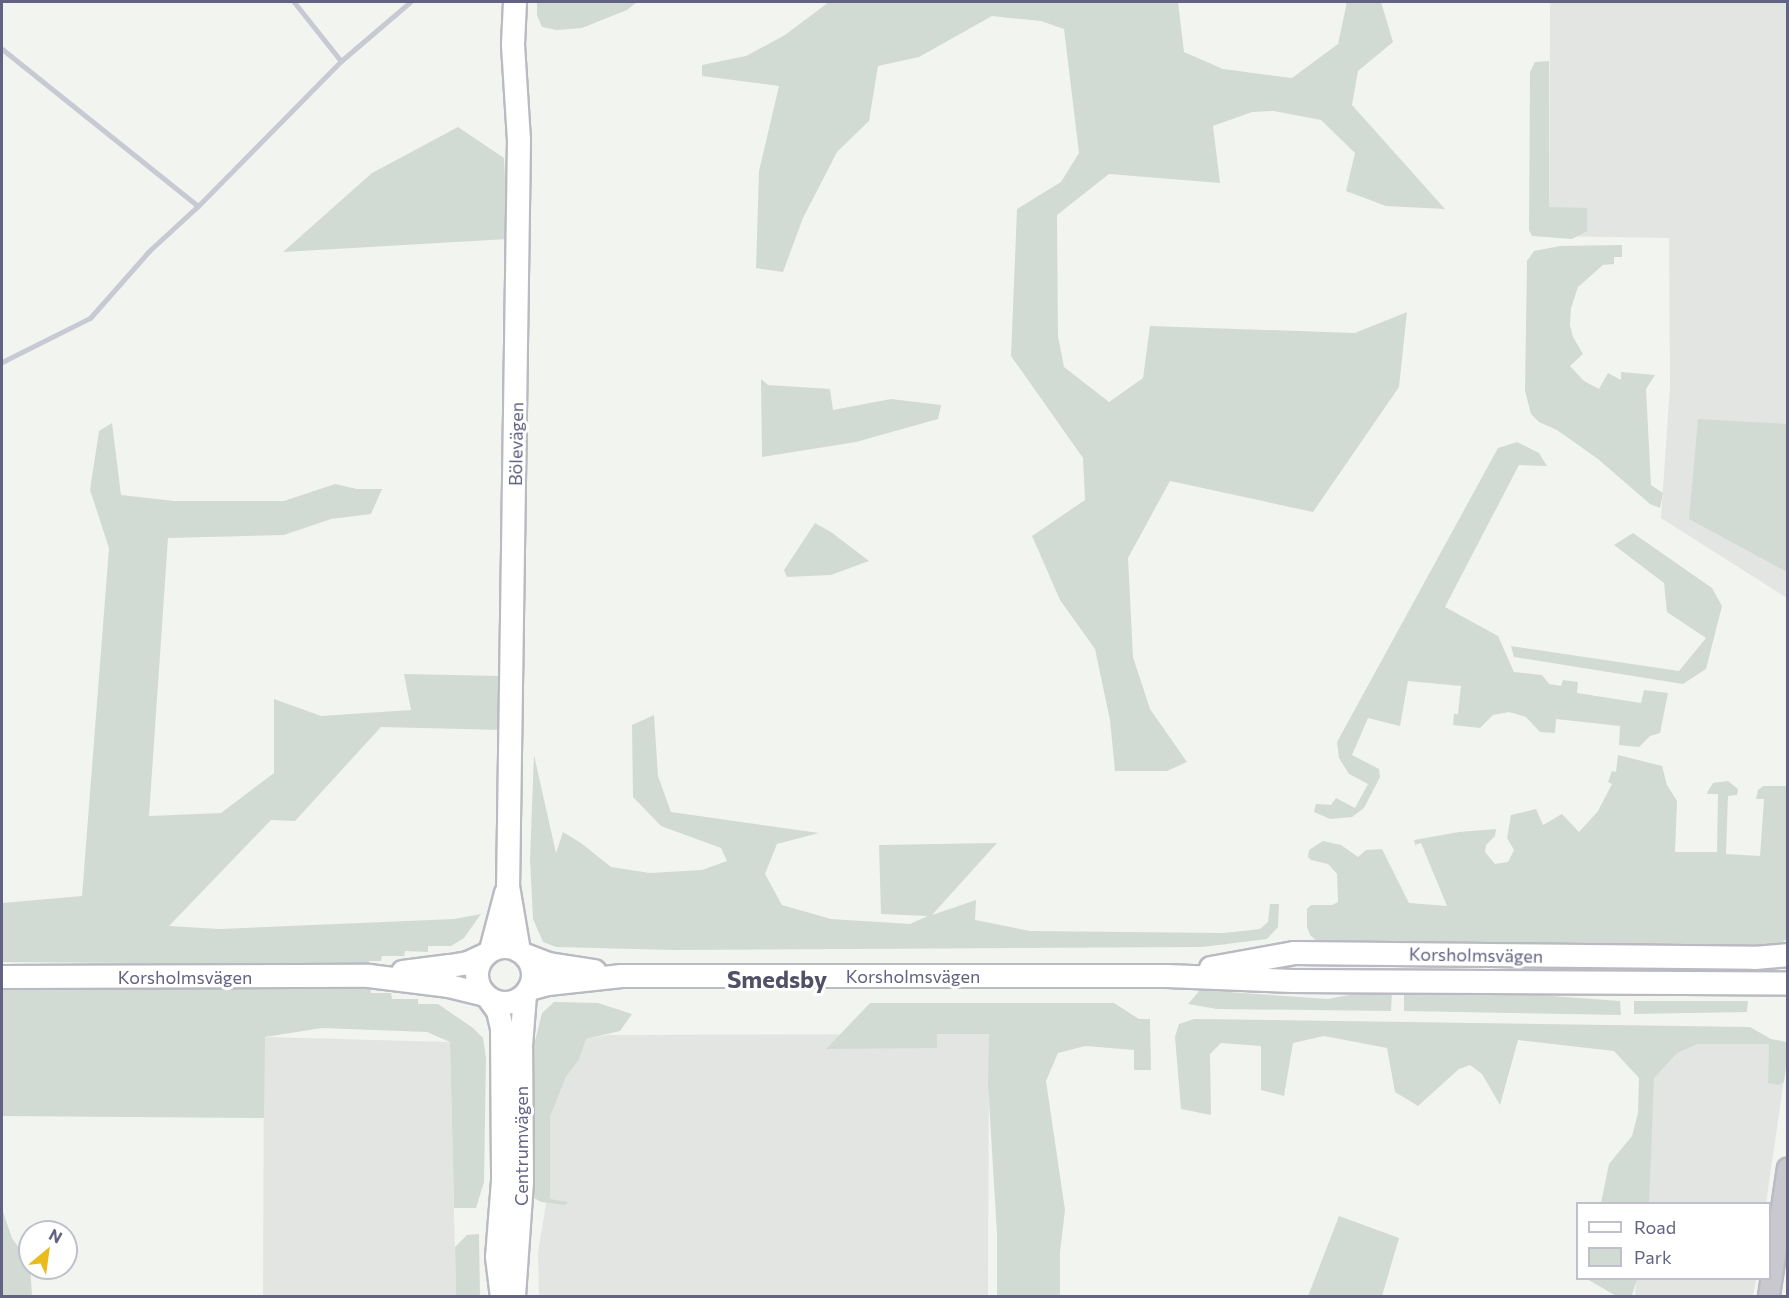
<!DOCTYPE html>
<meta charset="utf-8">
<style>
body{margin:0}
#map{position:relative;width:1789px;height:1298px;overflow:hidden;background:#f2f4f0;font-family:Commissioner,sans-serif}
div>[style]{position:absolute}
.built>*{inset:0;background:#e3e5e3}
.green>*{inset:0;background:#d1dbd3}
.stream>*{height:5px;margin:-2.5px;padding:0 2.5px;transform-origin:2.5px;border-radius:2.5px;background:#c7c9d3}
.roads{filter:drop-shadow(2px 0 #babac2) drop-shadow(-2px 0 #babac2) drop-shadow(0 2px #babac2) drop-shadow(0 -2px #babac2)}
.tertiary>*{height:20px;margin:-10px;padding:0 10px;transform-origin:10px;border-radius:10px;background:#c8c8ce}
.secondary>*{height:22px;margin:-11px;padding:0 11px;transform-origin:11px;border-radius:11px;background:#fff}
.secondary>.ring{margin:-11px;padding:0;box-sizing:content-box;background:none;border:22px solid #fff;border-radius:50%}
span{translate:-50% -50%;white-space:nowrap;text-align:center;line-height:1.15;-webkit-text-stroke:6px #fff;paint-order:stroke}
.street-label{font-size:18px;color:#626282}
.district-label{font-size:24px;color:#505067;font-weight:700}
.frame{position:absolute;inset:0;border:3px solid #626282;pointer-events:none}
.legend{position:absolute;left:1576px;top:1202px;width:195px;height:78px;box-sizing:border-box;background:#fff;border:2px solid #c0c0cd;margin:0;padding:8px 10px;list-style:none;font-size:18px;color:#626282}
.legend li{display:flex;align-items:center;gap:12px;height:30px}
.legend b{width:30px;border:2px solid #c0c0cd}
.north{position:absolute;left:18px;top:1220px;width:60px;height:60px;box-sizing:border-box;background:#fff;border:2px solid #c0c0cd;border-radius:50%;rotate:29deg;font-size:16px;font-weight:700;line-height:24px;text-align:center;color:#626282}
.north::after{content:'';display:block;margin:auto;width:21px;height:27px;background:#e9bc1b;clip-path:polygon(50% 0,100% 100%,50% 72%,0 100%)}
</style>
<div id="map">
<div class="built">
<i style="clip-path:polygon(1550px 2px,1787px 2px,1787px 598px,1661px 518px,1670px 386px,1669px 238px,1549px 236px)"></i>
<i style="clip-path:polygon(1650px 1032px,1769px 1041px,1787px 1059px,1766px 1203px,1640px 1204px)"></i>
<i style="clip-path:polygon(989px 1034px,988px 1296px,539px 1296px,538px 1253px,549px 1185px,550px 1117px,566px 1077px,579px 1060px,586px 1039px,608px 1035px)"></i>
<i style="clip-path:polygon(264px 1037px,450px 1042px,456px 1296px,263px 1296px)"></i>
<i style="clip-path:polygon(1636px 1279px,1756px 1279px,1753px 1296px,1635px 1296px)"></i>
</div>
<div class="green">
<i style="clip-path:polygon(537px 2px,637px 2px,627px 10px,582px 28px,557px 30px,542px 27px,537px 15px)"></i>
<i style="clip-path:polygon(829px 2px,1178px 2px,1184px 52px,1223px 69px,1292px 78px,1338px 44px,1347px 2px,1381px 2px,1393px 42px,1358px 71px,1352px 105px,1445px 209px,1386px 206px,1346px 191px,1355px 153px,1321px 120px,1274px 111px,1252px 112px,1213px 126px,1220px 183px,1109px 174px,1057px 215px,1058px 336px,1064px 367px,1109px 402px,1143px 378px,1150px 326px,1355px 333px,1407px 312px,1399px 387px,1313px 512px,1170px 481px,1128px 558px,1133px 657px,1150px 709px,1187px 762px,1167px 771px,1115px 771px,1110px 720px,1095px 649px,1060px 600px,1032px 536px,1085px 500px,1083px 458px,1011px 356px,1017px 209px,1061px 182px,1079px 153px,1064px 29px,1041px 21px,992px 16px,919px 57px,878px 66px,869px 121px,837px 152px,803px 218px,783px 272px,756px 268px,759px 171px,779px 86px,702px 76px,702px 65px,746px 56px,785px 35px)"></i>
<i style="clip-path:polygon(1549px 61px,1549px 207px,1587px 208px,1587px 231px,1572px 239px,1532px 236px,1529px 230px,1530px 72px,1535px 62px)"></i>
<i style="clip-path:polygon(458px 127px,504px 158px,508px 239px,283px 252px,372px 173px)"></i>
<i style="clip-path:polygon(1622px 245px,1622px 257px,1614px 257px,1614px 264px,1603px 265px,1578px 287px,1571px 308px,1570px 325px,1573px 337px,1583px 354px,1570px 366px,1584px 381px,1599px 389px,1608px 373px,1621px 380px,1621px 372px,1655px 375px,1646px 389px,1651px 485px,1663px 493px,1660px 508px,1650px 504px,1598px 459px,1557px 430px,1539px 422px,1531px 414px,1525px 391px,1527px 261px,1534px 251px,1560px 246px)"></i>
<i style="clip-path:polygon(761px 379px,768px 385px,830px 389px,833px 410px,891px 399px,941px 405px,938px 419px,856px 442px,762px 457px)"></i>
<i style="clip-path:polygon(1698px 419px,1787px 424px,1787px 572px,1689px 519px)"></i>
<i style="clip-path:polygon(112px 423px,121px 495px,174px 501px,284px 501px,335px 484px,357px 489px,382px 489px,371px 514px,331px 519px,284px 535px,168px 538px,149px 816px,221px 813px,274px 773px,274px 699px,321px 716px,411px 710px,404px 674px,500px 676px,502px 730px,381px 727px,295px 821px,271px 820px,169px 926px,219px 929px,454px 919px,481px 914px,464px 938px,451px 946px,428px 946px,428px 952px,405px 951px,404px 956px,382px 956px,381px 961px,369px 961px,369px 965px,2px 962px,2px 903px,82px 896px,109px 548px,90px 490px,99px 431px)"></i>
<i style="clip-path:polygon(1517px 442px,1539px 453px,1547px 466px,1519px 465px,1445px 607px,1498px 636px,1514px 672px,1542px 675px,1549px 684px,1561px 686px,1563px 680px,1578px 682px,1577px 693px,1641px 703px,1644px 690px,1668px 693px,1660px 733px,1650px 736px,1639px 747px,1619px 745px,1620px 726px,1556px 719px,1555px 733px,1540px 732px,1526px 717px,1509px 712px,1493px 715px,1480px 728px,1453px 725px,1454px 714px,1458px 714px,1461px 686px,1408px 681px,1400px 726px,1368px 718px,1352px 755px,1379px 769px,1380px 777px,1364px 808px,1352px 817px,1330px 819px,1314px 812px,1316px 804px,1331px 805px,1336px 798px,1355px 808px,1368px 784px,1349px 774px,1339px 758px,1337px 742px,1498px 448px)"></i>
<i style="clip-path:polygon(815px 523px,831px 532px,869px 561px,831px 575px,787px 577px,784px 570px)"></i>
<i style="clip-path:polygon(1633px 533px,1712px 588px,1722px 606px,1706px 669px,1683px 684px,1514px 657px,1511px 646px,1679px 671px,1706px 638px,1667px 612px,1664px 583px,1614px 545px)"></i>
<i style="clip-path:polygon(654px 715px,658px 776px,671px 812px,819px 833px,777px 844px,765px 874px,782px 905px,831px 919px,910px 924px,928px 916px,881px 914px,879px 845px,997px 843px,932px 915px,976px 900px,975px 920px,1030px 931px,1224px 933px,1260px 929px,1268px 922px,1270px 904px,1279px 904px,1278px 927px,1267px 939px,1202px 947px,674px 950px,556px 947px,543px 942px,533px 919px,530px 859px,534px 755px,556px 853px,563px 832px,581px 843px,611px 867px,650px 873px,702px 870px,727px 861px,721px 848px,661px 826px,633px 797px,632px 725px)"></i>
<i style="clip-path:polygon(1618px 755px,1662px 766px,1667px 785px,1677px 801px,1675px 852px,1717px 852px,1718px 794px,1707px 794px,1708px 791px,1713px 783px,1728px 781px,1738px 789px,1737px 795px,1728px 796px,1726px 854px,1760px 856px,1764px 799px,1756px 799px,1758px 790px,1763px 786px,1787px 786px,1787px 939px,1772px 950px,1447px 942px,1423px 947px,1320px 944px,1310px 935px,1307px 927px,1307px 909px,1311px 905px,1332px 905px,1338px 902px,1337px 874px,1328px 864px,1311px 860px,1308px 857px,1309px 850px,1323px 841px,1341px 845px,1358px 857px,1366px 850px,1382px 849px,1409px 903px,1447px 906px,1421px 843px,1415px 845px,1414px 840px,1459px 832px,1496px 829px,1495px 836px,1486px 845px,1485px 852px,1495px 864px,1508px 862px,1514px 850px,1507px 838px,1511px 815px,1536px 809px,1543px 825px,1562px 814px,1579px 832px,1598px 811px,1612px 784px,1608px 782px,1612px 771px,1616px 772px)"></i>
<i style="clip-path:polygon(109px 984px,370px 986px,371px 993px,391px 993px,392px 999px,418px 999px,418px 1004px,438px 1004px,473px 1028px,483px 1038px,486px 1058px,484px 1182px,476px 1208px,454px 1208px,450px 1042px,427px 1032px,322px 1028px,265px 1037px,264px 1118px,2px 1116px,2px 989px)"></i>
<i style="clip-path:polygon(1200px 990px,1328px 999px,1365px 992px,1392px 992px,1391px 1011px,1217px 1009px,1188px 1004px)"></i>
<i style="clip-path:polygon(1404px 992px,1512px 993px,1620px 1001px,1621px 1015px,1404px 1011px)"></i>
<i style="clip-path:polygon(1634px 1001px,1748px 1001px,1747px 1010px,1747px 1012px,1634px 1014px)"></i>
<i style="clip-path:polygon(554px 1002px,598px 1003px,632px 1014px,620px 1031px,586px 1039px,579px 1060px,566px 1077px,550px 1117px,550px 1199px,568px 1202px,565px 1205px,541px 1202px,532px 1197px,529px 1042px,535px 1041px,542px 1013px)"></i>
<i style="clip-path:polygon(870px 1003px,1114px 1003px,1139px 1019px,1150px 1019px,1151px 1070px,1134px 1070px,1134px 1050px,1085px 1046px,1058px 1053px,1046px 1081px,1065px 1210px,1060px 1252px,1060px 1296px,997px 1296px,997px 1234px,988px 1084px,989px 1034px,937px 1034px,937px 1048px,826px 1049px)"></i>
<i style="clip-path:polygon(1194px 1019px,1750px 1027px,1771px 1039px,1787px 1042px,1787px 1059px,1784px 1082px,1779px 1085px,1768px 1083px,1769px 1044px,1697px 1044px,1677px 1053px,1654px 1078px,1649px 1203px,1601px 1203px,1609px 1164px,1632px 1136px,1638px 1113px,1639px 1078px,1614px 1051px,1518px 1040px,1500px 1105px,1482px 1074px,1470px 1065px,1459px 1069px,1418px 1106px,1395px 1092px,1387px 1048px,1324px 1036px,1293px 1043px,1284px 1096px,1261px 1090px,1261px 1046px,1221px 1043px,1210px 1054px,1211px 1115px,1181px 1109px,1175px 1037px,1179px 1024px)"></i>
<i style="clip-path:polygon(2px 1209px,12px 1238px,30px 1264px,32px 1296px,2px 1296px)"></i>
<i style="clip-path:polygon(1339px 1216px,1399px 1238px,1382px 1296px,1308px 1296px)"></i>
<i style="clip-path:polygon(479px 1234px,480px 1296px,456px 1296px,455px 1247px,467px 1235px)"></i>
<i style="clip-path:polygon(1587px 1279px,1587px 1278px,1637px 1279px,1632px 1295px,1616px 1296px)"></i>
</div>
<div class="stream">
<i style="left:294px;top:2px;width:75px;rotate:51.5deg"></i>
<i style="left:2px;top:49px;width:251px;rotate:38.7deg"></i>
<i style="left:2px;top:362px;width:98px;rotate:-26.6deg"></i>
<i style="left:90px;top:318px;width:89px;rotate:-48.6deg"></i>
<i style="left:149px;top:251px;width:67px;rotate:-42.6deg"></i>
<i style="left:198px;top:206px;width:204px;rotate:-45.4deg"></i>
<i style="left:341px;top:61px;width:91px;rotate:-40.5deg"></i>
</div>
<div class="roads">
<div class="tertiary">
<i style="left:1769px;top:1296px;width:129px;rotate:-81.6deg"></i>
</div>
<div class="secondary">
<i style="left:515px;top:2px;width:43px;rotate:92.7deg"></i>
<i style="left:513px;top:45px;width:95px;rotate:86.4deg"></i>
<i style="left:519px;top:140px;width:746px;rotate:90.84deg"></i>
<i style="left:508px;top:886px;width:66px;rotate:80.4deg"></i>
<i class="ring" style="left:477px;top:947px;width:34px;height:34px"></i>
<i style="left:491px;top:950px;width:59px;rotate:-75.3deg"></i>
<i style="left:525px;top:955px;width:26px;rotate:21deg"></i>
<i style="left:549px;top:964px;width:46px;rotate:8.8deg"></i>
<i style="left:1211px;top:968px;width:84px;rotate:-10.2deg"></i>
<i style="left:1294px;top:953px;width:461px;rotate:0.6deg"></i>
<i style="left:1755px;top:958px;width:32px;rotate:-5deg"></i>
<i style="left:403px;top:972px;width:47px;rotate:-7.3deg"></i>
<i style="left:450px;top:966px;width:18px;rotate:-9deg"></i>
<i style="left:468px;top:963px;width:19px;rotate:-25deg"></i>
<i style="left:2px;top:977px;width:367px;rotate:-0.2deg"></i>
<i style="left:369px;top:976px;width:81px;rotate:7.1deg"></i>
<i style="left:449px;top:986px;width:37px;rotate:14deg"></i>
<i style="left:529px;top:989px;width:20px;rotate:-15deg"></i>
<i style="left:548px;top:984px;width:74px;rotate:-6.2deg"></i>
<i style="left:622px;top:976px;width:545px"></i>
<i style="left:1167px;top:976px;width:126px;rotate:2.3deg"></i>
<i style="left:1293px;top:981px;width:492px;rotate:0.3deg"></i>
<i style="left:490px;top:1000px;width:14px;rotate:54deg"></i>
<i style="left:498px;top:1011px;width:17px;rotate:77deg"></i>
<i style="left:502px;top:1028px;width:153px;rotate:89.6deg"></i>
<i style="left:503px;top:1181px;width:76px;rotate:94.5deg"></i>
<i style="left:497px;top:1257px;width:39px;rotate:83deg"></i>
<i style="left:514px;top:1296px;width:115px;rotate:-86deg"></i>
<i style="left:522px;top:1181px;width:135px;rotate:-90.4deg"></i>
<i style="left:521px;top:1046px;width:51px;rotate:-85.5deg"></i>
</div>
</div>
<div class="street-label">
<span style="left:516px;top:444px;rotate:-89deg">Bölevägen</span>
<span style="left:1476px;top:955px;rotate:1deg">Korsholmsvägen</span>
<span style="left:913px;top:976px">Korsholmsvägen</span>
<span style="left:185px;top:977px">Korsholmsvägen</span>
<span style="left:521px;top:1146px;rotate:-90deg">Centrumvägen</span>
</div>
<div class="district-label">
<span style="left:777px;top:979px">Smedsby</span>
</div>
<div class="frame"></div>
<ul class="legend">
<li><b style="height:8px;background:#fff"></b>Road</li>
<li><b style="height:16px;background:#d1dbd3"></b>Park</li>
</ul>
<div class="north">N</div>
</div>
